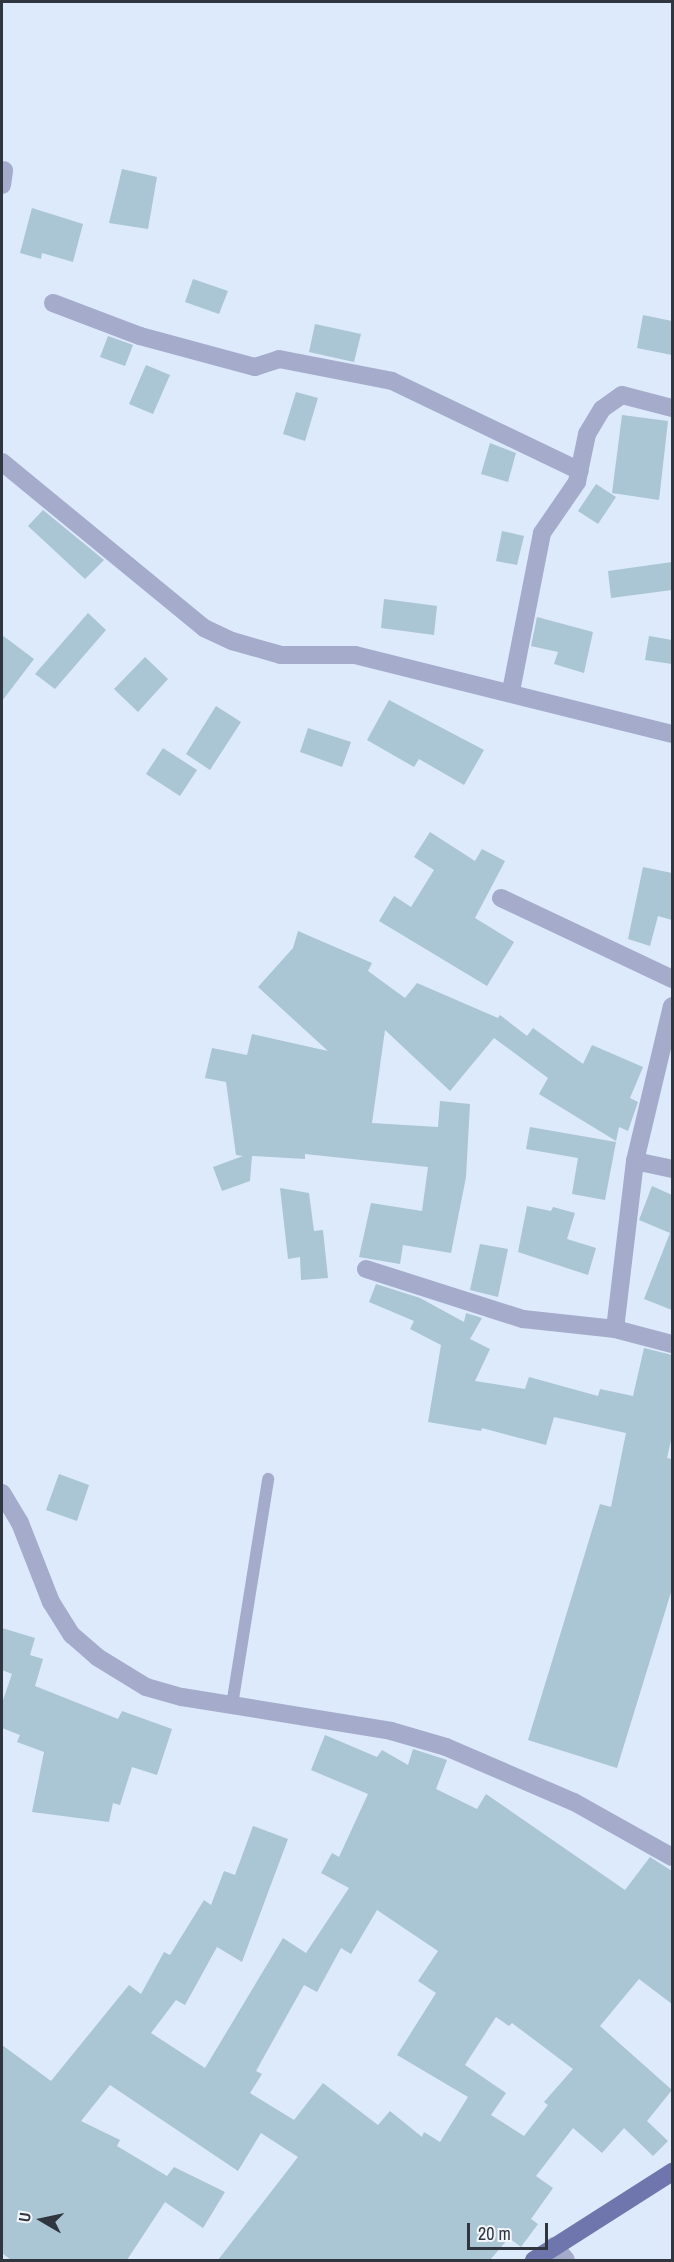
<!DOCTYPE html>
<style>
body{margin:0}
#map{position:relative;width:674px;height:2262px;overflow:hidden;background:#dceafc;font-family:"Archivo Narrow",sans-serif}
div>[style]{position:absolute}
.building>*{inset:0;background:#aac5d4}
.lane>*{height:12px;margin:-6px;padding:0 6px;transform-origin:6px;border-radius:6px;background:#a5abca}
.street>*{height:18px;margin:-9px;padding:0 9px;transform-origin:9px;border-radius:9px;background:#a5abca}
.primary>*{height:18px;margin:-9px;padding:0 9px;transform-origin:9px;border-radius:9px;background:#6e76ad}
span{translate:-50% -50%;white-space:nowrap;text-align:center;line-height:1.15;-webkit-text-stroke:4.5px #f3f6fb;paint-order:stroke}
.frame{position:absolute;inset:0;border:3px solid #2f363f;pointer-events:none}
.north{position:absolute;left:12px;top:2190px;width:60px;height:60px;-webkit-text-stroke:4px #f3f6fb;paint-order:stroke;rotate:279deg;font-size:16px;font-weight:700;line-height:24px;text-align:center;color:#2f363f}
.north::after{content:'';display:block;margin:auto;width:21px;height:27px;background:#2f363f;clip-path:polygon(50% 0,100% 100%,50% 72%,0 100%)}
.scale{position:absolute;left:467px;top:2223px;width:81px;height:27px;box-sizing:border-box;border:3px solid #2f363f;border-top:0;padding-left:8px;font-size:18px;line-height:21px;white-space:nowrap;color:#2f363f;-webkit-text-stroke:4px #f3f6fb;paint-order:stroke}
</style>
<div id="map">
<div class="building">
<i style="clip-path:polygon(122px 169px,157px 177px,148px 229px,109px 223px)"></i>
<i style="clip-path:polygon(32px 208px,83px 224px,73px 262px,42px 253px,41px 259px,20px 253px)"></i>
<i style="clip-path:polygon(193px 279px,228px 291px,219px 314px,185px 302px)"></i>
<i style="clip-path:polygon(643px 315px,672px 321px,672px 355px,637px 348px)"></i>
<i style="clip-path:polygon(315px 324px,361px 334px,354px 362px,309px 352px)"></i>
<i style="clip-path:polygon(108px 336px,133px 345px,125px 366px,100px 357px)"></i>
<i style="clip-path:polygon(146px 365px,170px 375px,153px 414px,129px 404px)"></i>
<i style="clip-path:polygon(296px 392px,318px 398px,305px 441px,283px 434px)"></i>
<i style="clip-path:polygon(622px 415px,668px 421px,659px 500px,612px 493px)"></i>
<i style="clip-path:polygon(490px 443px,516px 453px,508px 482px,481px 474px)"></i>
<i style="clip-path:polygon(596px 484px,616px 497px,598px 524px,578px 511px)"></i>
<i style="clip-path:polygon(43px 510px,104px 560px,85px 579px,28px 526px)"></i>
<i style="clip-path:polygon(502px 531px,524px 536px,517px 565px,496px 561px)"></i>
<i style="clip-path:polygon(672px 562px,672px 590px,611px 598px,608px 571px)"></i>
<i style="clip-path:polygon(384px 599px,437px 606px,434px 635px,381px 628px)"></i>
<i style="clip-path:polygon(88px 613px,106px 630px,55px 689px,35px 674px)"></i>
<i style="clip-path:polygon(537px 617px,593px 632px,584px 673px,554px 664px,558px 652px,531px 646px)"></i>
<i style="clip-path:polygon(2px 635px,34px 659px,2px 701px)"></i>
<i style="clip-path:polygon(649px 636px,672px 640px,672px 664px,645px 660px)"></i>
<i style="clip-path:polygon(145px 657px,168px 679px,138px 712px,114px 689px)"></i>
<i style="clip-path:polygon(389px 700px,484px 750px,464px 785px,419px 759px,414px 767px,367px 740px)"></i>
<i style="clip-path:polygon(216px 706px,241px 722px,210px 770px,186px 754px)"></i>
<i style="clip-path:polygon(308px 728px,351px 742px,342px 767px,300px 752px)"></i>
<i style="clip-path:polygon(163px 748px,197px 770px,180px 796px,146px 774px)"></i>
<i style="clip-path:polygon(430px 832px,475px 861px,482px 849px,505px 861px,475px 918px,514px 942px,487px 986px,379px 921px,394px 896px,411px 907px,434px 870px,414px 857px)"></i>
<i style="clip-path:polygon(643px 867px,672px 873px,672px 920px,658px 916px,650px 946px,628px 939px)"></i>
<i style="clip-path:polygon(298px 931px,372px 963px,368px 971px,405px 998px,417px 983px,498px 1018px,500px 1015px,527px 1036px,533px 1028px,583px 1064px,592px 1045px,643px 1067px,630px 1098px,638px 1102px,628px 1131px,619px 1127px,616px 1141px,539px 1094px,548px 1078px,494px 1038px,450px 1091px,385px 1030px,372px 1123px,438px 1127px,440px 1101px,470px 1104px,466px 1177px,451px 1253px,403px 1245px,400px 1264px,359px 1257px,371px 1203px,422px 1211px,428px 1167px,305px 1154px,305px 1159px,252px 1156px,250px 1181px,222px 1191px,213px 1167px,243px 1156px,236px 1155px,226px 1082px,205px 1078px,212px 1048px,247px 1055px,252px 1034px,328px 1051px,258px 987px,293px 948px)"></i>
<i style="clip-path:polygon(530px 1127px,616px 1142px,605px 1200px,572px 1194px,578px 1158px,526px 1149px)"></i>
<i style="clip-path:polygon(652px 1186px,672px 1195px,672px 1310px,644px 1299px,670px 1233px,639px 1220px)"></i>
<i style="clip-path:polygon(280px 1188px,309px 1193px,314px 1231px,323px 1230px,328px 1278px,301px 1280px,300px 1257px,288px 1259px)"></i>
<i style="clip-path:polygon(527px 1206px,551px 1211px,553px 1207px,575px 1213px,567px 1239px,596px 1248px,588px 1275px,518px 1252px)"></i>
<i style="clip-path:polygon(480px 1244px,508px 1249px,498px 1297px,470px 1290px)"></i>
<i style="clip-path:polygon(376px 1284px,420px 1298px,464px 1322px,466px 1313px,482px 1318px,470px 1339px,490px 1349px,475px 1381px,525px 1389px,529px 1377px,598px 1396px,600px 1389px,633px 1396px,644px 1348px,672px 1355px,672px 1436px,667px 1458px,672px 1459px,672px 1589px,617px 1768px,528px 1740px,600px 1504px,611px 1507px,626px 1433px,554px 1417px,546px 1445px,482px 1428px,481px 1431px,428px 1422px,441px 1345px,410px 1329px,414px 1321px,369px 1302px)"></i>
<i style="clip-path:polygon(59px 1474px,89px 1485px,77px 1521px,46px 1510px)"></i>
<i style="clip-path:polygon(2px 1628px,35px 1638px,30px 1655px,43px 1659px,35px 1686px,118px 1719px,122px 1711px,172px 1729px,157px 1775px,132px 1767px,120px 1805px,113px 1803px,109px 1822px,32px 1812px,44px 1752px,17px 1742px,20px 1735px,2px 1728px,2px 1703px,12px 1674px,2px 1670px)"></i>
<i style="clip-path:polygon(evenodd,325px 1735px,377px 1757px,382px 1750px,408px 1765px,413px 1749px,447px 1760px,436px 1789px,477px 1809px,486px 1794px,625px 1890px,650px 1857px,672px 1871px,672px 2004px,639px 1979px,600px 2026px,672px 2090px,647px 2121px,668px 2141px,653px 2156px,624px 2128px,602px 2153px,573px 2128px,536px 2176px,553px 2188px,531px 2219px,538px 2224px,521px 2247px,509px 2238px,490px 2260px,218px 2260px,298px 2157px,261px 2133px,238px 2171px,110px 2085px,81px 2121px,120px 2140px,117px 2146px,167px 2176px,174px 2167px,225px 2192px,203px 2228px,165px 2202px,127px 2260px,11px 2260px,2px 2253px,2px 2045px,51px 2081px,129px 1985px,141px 1994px,164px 1952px,170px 1955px,204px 1900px,211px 1905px,224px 1871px,235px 1875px,253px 1826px,288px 1839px,242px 1962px,217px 1947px,185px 2005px,176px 2000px,151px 2033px,205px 2068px,283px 1938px,306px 1953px,349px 1888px,321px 1873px,332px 1853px,339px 1857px,368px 1794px,311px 1770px,325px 1735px,377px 1910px,438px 1951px,418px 1981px,436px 1993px,397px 2055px,468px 2097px,440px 2142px,424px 2132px,422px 2137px,390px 2111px,378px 2125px,323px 2083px,294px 2120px,250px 2093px,262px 2074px,256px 2071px,304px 1985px,317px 1992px,341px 1948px,351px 1954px,377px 1910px,325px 1735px,496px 2017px,509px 2026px,512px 2023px,573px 2069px,544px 2102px,548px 2105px,524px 2136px,491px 2115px,506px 2093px,465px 2065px,496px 2017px)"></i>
</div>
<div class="lane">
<i style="left:232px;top:1705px;width:229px;rotate:-80.9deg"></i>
</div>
<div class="street">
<i style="left:2px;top:185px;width:15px;rotate:-82deg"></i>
<i style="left:53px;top:303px;width:93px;rotate:20.8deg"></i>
<i style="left:140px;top:336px;width:119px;rotate:15.1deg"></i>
<i style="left:255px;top:367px;width:25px;rotate:-18deg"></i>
<i style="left:279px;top:359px;width:115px;rotate:11deg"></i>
<i style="left:392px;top:381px;width:208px;rotate:25.6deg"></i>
<i style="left:2px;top:462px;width:261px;rotate:39.4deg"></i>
<i style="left:204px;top:628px;width:31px;rotate:25deg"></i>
<i style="left:232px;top:641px;width:51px;rotate:15.9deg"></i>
<i style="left:281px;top:655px;width:74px"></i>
<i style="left:355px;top:655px;width:327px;rotate:14deg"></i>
<i style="left:511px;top:691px;width:161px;rotate:-78.9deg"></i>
<i style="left:542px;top:533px;width:62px;rotate:-55.5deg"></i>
<i style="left:577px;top:482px;width:49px;rotate:-78.2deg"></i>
<i style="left:587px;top:434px;width:29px;rotate:-59deg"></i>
<i style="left:602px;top:409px;width:24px;rotate:-35deg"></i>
<i style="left:622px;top:395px;width:52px;rotate:14.6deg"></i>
<i style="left:501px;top:898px;width:189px;rotate:25.3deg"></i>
<i style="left:635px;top:1161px;width:38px;rotate:12deg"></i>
<i style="left:366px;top:1269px;width:165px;rotate:17.7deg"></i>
<i style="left:523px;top:1319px;width:93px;rotate:6.2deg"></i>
<i style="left:615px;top:1329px;width:59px;rotate:14.7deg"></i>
<i style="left:615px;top:1329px;width:169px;rotate:-83.2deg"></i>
<i style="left:635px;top:1161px;width:159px;rotate:-76.6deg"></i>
<i style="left:2px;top:1493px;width:35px;rotate:59deg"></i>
<i style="left:20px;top:1523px;width:85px;rotate:68.6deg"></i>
<i style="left:51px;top:1602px;width:39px;rotate:58deg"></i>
<i style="left:72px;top:1635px;width:33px;rotate:41deg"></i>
<i style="left:97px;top:1657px;width:57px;rotate:31.5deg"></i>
<i style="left:146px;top:1687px;width:37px;rotate:16deg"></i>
<i style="left:182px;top:1697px;width:212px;rotate:9.2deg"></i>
<i style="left:391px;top:1731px;width:57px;rotate:16.2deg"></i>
<i style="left:446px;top:1747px;width:139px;rotate:23.3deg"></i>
<i style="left:574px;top:1802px;width:112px;rotate:29.3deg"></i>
<i style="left:554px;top:2246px;width:18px;rotate:49deg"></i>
</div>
<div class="primary">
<i style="left:534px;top:2260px;width:164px;rotate:-32.5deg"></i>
</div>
<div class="frame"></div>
<div class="north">U</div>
<div class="scale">20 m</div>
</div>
